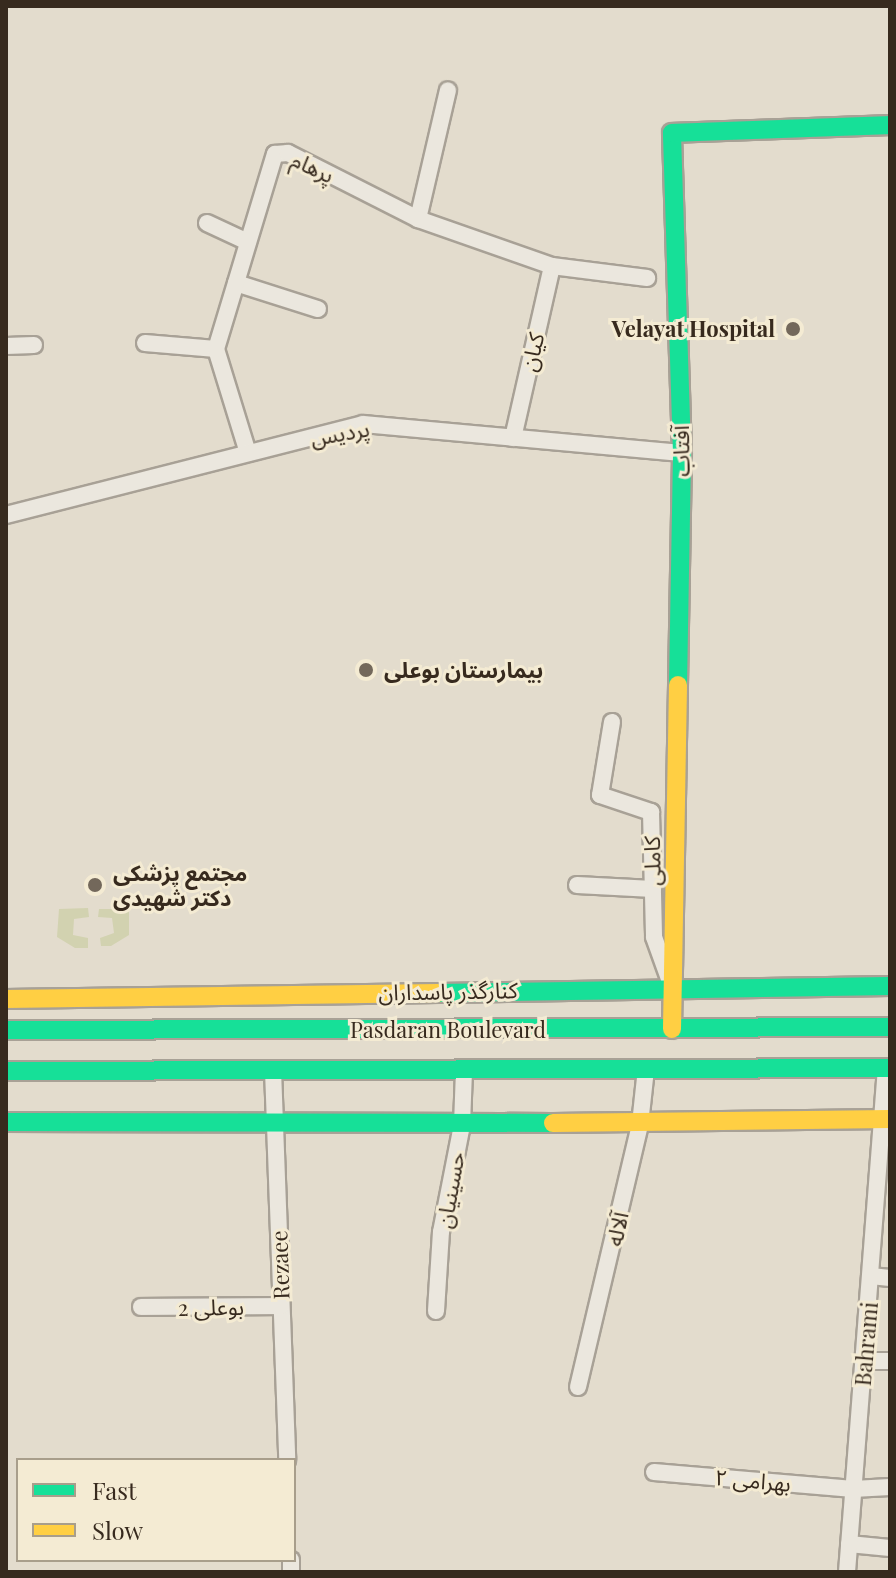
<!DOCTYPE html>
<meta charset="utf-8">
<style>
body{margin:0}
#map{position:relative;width:896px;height:1578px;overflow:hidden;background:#e3dccd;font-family:"Playfair Display","Noto Sans Arabic",serif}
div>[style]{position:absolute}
.green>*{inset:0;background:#d2d2b0}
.roads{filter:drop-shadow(2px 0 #a8a196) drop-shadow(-2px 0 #a8a196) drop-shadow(0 2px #a8a196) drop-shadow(0 -2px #a8a196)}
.street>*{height:16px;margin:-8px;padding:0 8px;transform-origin:8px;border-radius:8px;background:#ebe7de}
.fast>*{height:18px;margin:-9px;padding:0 9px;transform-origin:9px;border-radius:9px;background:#16e098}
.slow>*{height:18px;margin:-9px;padding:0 9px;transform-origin:9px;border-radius:9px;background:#ffcf43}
.dots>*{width:22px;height:22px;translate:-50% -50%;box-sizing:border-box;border:4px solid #f4ebd3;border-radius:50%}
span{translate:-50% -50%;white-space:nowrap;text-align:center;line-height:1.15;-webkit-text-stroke:6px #f4ebd3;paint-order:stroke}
.street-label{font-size:22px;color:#372a1e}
.poi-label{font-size:22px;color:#372a1e;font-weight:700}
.right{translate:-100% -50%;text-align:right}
.left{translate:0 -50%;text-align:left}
.frame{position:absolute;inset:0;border:8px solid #372a1e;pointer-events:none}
.legend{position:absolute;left:16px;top:1458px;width:280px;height:104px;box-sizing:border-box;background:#f4ebd3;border:2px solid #a89e8b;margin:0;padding:10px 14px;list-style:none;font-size:24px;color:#372a1e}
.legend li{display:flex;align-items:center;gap:16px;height:40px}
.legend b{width:40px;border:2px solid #a89e8b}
</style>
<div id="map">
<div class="green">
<i style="clip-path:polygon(88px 908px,89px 917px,74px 919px,73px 935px,88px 938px,88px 948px,75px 948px,57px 937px,59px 909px)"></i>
<i style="clip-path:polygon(99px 909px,129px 909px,129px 935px,111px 946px,101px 946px,100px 938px,114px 933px,112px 918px,98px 917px)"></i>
</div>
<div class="roads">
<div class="street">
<i style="left:418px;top:219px;width:132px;rotate:-76.9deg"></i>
<i style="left:207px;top:223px;width:45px;rotate:24.9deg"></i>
<i style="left:236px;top:283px;width:86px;rotate:17.6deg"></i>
<i style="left:145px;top:343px;width:71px;rotate:4.8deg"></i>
<i style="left:6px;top:346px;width:28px;rotate:-2deg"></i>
<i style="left:513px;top:438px;width:176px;rotate:-77.2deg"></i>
<i style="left:248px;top:453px;width:109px;rotate:-107.1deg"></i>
<i style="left:216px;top:349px;width:204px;rotate:-73.2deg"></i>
<i style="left:275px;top:154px;width:13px;rotate:-4deg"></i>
<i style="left:288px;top:153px;width:146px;rotate:26.9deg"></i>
<i style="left:418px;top:219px;width:142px;rotate:19.3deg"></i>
<i style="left:552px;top:266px;width:96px;rotate:7.2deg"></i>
<i style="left:6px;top:515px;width:368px;rotate:-14.3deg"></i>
<i style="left:363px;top:424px;width:320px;rotate:5.2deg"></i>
<i style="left:612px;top:722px;width:74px;rotate:99.3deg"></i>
<i style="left:600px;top:795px;width:54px;rotate:18.4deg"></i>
<i style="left:651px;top:812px;width:125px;rotate:88.6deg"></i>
<i style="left:654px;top:937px;width:45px;rotate:70.3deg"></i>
<i style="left:577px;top:885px;width:76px;rotate:3deg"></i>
<i style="left:273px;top:1070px;width:390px;rotate:87.9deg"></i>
<i style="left:871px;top:1276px;width:19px;rotate:6deg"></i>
<i style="left:141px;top:1307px;width:140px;rotate:-0.4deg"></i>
<i style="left:436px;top:1311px;width:79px;rotate:-86.4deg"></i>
<i style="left:441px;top:1232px;width:109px;rotate:-78.9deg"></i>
<i style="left:462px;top:1125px;width:55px;rotate:-87.9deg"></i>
<i style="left:864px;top:1361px;width:26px"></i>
<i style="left:578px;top:1387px;width:270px;rotate:-76.7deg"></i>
<i style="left:640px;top:1124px;width:55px;rotate:-83.8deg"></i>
<i style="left:654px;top:1472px;width:200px;rotate:4.9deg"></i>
<i style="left:853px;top:1489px;width:37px;rotate:-3deg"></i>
<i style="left:849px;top:1544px;width:41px;rotate:5.6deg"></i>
<i style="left:291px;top:1560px;width:12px;rotate:90deg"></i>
<i style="left:847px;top:1572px;width:506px;rotate:-85.58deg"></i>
</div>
<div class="fast">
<i style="left:678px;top:685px;width:232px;rotate:-89deg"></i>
<i style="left:682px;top:453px;width:320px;rotate:-91.8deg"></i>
<i style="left:672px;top:133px;width:218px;rotate:-2.1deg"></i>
<i style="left:438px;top:993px;width:452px;rotate:-0.9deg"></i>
<i style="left:6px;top:1030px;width:884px;rotate:-0.19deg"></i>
<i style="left:6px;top:1071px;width:884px;rotate:-0.19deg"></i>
<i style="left:6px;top:1122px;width:547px;rotate:0.1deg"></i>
</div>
<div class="slow">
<i style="left:6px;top:999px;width:432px;rotate:-0.8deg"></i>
<i style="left:672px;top:1029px;width:344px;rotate:-89deg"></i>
<i style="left:553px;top:1123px;width:337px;rotate:-0.7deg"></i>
</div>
</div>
<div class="dots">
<i style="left:793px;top:329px;background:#73685b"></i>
<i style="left:366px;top:670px;background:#73685b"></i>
<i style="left:95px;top:885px;background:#73685b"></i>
</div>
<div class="street-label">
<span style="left:313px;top:167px;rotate:25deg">پرهام</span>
<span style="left:532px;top:352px;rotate:-77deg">کیان</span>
<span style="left:340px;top:433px;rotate:-10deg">پردیس</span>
<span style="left:681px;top:451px;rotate:-91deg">آفتاب</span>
<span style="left:652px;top:861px;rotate:-91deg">کاملی</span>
<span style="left:448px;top:991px;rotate:-1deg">کنارگذر پاسداران</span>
<span style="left:448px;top:1030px">Pasdaran Boulevard</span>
<span style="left:450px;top:1190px;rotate:-80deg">حسینیان</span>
<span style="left:617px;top:1229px;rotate:-78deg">آلاله</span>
<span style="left:280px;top:1265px;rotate:-92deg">Rezaee</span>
<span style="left:211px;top:1307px;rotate:-1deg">بوعلی 2</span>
<span style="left:866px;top:1344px;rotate:-85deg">Bahrami</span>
<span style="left:753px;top:1480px;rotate:5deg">بهرامی ۲</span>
</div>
<div class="poi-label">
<span class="right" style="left:775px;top:329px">Velayat Hospital</span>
<span class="left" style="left:384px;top:670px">بیمارستان بوعلی</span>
<span class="left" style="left:113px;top:885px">مجتمع پزشکی<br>دکتر شهیدی</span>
</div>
<div class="frame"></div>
<ul class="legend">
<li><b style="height:10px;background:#16e098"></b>Fast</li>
<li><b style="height:10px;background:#ffcf43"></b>Slow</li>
</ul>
</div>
